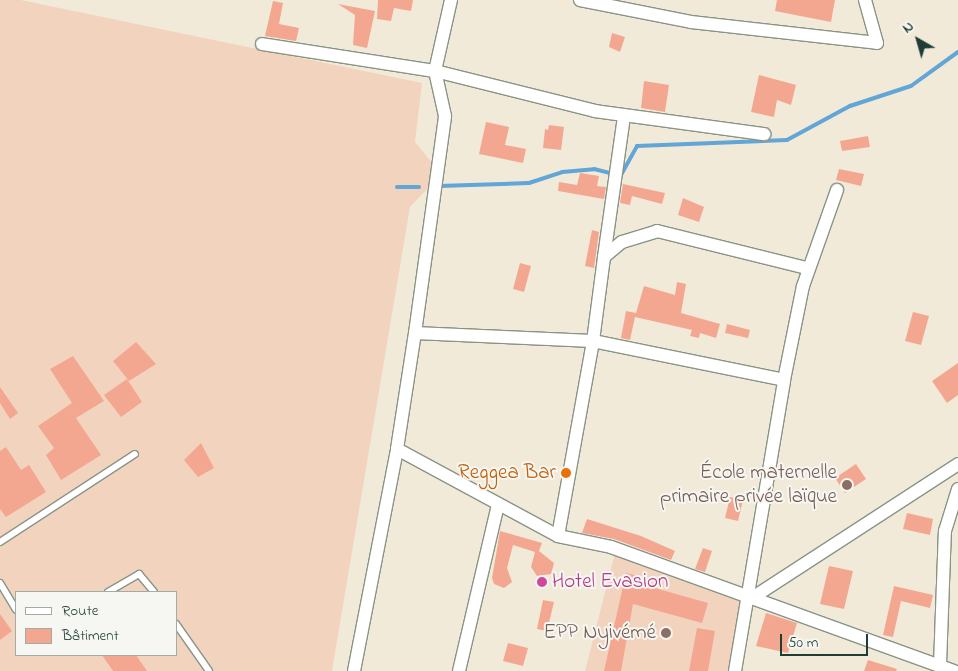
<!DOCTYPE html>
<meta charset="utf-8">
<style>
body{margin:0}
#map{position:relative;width:958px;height:671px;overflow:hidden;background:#f2ead9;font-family:"Indie Flower",sans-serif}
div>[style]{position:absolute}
.built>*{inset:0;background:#f2d4be}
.stream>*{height:4px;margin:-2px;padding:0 2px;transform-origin:2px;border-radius:2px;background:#62a5d7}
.building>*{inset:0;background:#f4a790}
.roads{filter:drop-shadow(1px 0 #889486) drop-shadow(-1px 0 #889486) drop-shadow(0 1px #889486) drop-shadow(0 -1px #889486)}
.service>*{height:6px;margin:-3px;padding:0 3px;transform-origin:3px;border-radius:3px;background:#fff}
.minor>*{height:12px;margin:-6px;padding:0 6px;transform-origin:6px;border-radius:6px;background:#fff}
.dots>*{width:14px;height:14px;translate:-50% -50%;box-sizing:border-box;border:2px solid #f6f6f2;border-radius:50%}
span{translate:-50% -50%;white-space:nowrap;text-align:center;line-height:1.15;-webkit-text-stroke:4px #f6f6f2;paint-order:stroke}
.food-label{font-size:21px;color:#c56008}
.right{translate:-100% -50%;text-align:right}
.education-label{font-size:21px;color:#785e54}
.hotel-label{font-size:21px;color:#b23c85}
.left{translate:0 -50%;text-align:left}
.legend{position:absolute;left:15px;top:591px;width:162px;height:65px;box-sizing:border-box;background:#f6f6f2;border:1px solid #a0aca6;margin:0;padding:6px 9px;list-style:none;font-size:15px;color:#1f3d34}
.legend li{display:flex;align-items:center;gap:10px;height:25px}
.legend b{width:25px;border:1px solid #a0aca6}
.north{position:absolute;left:893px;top:15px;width:50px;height:50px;-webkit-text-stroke:4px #f6f6f2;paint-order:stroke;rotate:322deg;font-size:14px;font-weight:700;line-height:20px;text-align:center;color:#1f3d34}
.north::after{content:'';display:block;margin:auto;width:18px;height:22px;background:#1f3d34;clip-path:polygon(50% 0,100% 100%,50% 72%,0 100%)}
.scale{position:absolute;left:780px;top:634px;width:88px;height:22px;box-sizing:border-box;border:2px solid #1f3d34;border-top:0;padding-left:6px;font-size:15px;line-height:18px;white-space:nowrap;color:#1f3d34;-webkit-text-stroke:4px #f6f6f2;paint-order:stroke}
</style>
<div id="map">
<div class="built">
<i style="clip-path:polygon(evenodd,0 0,21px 0,422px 83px,415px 142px,433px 164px,431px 185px,410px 207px,332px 671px,0 671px,0 0,16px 592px,176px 592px,176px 655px,16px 655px,16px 592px)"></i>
<i style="clip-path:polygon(615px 553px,745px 596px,729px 671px,585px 671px)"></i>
</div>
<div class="stream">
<i style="left:621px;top:175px;width:33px;rotate:-61deg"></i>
<i style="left:637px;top:146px;width:150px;rotate:-2.3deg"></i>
<i style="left:787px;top:140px;width:72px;rotate:-28.4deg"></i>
<i style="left:850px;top:106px;width:64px;rotate:-18.2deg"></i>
<i style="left:911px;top:86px;width:58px;rotate:-35.9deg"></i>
<i style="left:439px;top:186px;width:90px;rotate:-1.9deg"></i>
<i style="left:529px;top:183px;width:35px;rotate:-18deg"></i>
<i style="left:562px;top:172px;width:32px;rotate:-5deg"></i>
<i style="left:594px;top:169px;width:21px;rotate:14deg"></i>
<i style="left:397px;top:187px;width:22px"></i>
</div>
<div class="building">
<i style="clip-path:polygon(378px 0,413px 0,411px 11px,394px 8px,391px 21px,377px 19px)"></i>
<i style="clip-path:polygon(777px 0,835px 0,831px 22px,775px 11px)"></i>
<i style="clip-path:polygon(273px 1px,283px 3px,279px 24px,299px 28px,296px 41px,265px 36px)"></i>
<i style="clip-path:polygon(338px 4px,375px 11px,367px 48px,353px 45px,355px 15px)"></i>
<i style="clip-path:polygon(612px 33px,625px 37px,620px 52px,609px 47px)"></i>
<i style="clip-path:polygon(759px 75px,796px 85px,791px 105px,777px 100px,774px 117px,751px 112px)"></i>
<i style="clip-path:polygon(644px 81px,669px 85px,665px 112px,641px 108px)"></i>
<i style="clip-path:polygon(486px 122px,509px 127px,505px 145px,526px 149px,523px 163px,479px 154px)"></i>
<i style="clip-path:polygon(549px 125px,564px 127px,561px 150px,543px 148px,545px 129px,548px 130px)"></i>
<i style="clip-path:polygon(868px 136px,870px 147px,842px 151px,840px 141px)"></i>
<i style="clip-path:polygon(839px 169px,864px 174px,861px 186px,836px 180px)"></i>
<i style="clip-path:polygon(580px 173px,599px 176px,597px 186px,606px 187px,604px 199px,558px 191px,559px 182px,577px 185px)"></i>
<i style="clip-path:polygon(623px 184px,665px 193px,662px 204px,632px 196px,630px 205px,620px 203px)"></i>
<i style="clip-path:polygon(683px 198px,704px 207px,699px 222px,678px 215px)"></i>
<i style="clip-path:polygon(592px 230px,599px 232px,594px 268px,585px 266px)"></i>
<i style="clip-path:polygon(520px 263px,531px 266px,524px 292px,513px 289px)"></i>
<i style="clip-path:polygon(677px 282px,686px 284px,681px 313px,720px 324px,716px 338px,700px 333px,699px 338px,690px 336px,692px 330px,635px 317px,630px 340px,621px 338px,626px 311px,636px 313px,644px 286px,675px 295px)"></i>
<i style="clip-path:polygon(913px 312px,929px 316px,921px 345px,905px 341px)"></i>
<i style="clip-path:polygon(727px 324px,750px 330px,748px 338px,725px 333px)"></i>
<i style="clip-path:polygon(136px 342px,156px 364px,129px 381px,113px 361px)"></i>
<i style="clip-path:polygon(73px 356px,104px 401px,76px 418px,101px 455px,61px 480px,46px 455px,54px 448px,38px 426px,72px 403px,50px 369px)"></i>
<i style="clip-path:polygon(958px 363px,958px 395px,947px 403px,932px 381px)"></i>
<i style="clip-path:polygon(127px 379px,142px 402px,121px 417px,104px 395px)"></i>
<i style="clip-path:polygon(0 387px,18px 413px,10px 419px,0 403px)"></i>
<i style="clip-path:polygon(201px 443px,214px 468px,198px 477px,184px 460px)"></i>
<i style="clip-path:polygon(6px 447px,21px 470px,29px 465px,46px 492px,6px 517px,0 509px,0 451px)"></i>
<i style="clip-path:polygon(856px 464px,866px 479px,845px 493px,835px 478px)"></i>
<i style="clip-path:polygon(730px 497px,743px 500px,738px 521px,725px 518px)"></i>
<i style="clip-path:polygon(907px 513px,933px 519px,930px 535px,903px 529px)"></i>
<i style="clip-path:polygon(587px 519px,641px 536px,675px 551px,671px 560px,614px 539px,582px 533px)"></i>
<i style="clip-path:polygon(500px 531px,542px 543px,539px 551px,554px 563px,551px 574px,537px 576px,531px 567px,535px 552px,513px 545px,507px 568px,512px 582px,504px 588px,494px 584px,492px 578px)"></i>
<i style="clip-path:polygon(703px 548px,712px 551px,705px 572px,695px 569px)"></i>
<i style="clip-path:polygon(829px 566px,853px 571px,844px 609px,820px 604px)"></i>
<i style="clip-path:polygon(626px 573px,639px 576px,637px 583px,708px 603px,702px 623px,633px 604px,621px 671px,604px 671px)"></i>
<i style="clip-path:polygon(894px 586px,933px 595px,930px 608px,901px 601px,893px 637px,883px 635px)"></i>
<i style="clip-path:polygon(543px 600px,554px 602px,547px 631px,537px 629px)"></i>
<i style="clip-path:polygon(766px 613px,797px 623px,788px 653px,756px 646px)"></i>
<i style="clip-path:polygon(0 614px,12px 631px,0 640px)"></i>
<i style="clip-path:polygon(697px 628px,715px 631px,708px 671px,689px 671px)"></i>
<i style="clip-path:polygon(508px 643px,528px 648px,523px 666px,503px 661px)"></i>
<i style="clip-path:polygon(102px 655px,136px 655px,147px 671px,113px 671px)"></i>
<i style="clip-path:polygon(868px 660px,897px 669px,896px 671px,864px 671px)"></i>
</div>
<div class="roads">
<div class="service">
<i style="left:0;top:542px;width:161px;rotate:-33.1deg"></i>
<i style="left:0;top:583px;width:31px;rotate:59deg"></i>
<i style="left:108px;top:592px;width:36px;rotate:-30deg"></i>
<i style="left:139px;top:574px;width:23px;rotate:50deg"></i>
<i style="left:176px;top:624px;width:57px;rotate:54.9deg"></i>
</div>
<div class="minor">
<i style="left:580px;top:0;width:113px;rotate:11.2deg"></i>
<i style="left:691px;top:22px;width:187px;rotate:6.4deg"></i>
<i style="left:877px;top:43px;width:45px;rotate:-105.6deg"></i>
<i style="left:262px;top:44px;width:175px;rotate:8.9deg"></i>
<i style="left:435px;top:71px;width:165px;rotate:14deg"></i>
<i style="left:595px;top:111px;width:171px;rotate:7.8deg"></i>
<i style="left:604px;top:257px;width:142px;rotate:-81.9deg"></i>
<i style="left:415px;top:333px;width:178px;rotate:2.6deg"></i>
<i style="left:593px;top:341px;width:195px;rotate:11.5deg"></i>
<i style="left:397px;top:449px;width:183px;rotate:28.4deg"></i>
<i style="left:558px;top:536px;width:54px;rotate:11.7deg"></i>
<i style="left:611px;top:547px;width:365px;rotate:19.9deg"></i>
<i style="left:558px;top:536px;width:198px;rotate:-79.8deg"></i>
<i style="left:593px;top:341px;width:85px;rotate:-82.5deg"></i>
<i style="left:604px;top:257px;width:23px;rotate:-40deg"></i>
<i style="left:622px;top:242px;width:37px;rotate:-17deg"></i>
<i style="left:657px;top:231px;width:154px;rotate:13.9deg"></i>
<i style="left:752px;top:598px;width:246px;rotate:-33deg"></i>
<i style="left:940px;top:665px;width:134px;rotate:-87.9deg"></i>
<i style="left:945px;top:531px;width:44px;rotate:-72.8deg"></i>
<i style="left:354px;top:671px;width:226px;rotate:-79deg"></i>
<i style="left:397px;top:449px;width:117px;rotate:-81.2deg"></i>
<i style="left:415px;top:333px;width:219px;rotate:-82.1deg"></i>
<i style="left:445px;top:116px;width:46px;rotate:-102.5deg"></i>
<i style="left:435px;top:71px;width:73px;rotate:-77.3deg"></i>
<i style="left:459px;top:671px;width:171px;rotate:-76.8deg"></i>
<i style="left:735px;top:671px;width:295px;rotate:-80.4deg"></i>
<i style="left:784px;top:380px;width:96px;rotate:-78.6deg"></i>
<i style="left:803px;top:286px;width:102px;rotate:-70.5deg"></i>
</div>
</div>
<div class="dots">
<i style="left:566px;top:473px;background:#e8710a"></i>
<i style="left:847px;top:485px;background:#8d6e63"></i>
<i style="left:542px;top:582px;background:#d1479c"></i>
<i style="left:666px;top:633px;background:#8d6e63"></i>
</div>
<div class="food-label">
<span class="right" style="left:556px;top:473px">Reggea Bar</span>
</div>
<div class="education-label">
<span class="right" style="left:837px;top:485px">École maternelle<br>primaire privée laïque</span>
<span class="right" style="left:656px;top:633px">EPP Nyivémé</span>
</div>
<div class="hotel-label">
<span class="left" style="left:552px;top:582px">Hotel Evasion</span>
</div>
<ul class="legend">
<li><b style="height:6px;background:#fff"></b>Route</li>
<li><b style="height:14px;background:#f4a790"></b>Bâtiment</li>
</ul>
<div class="north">N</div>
<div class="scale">50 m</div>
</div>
